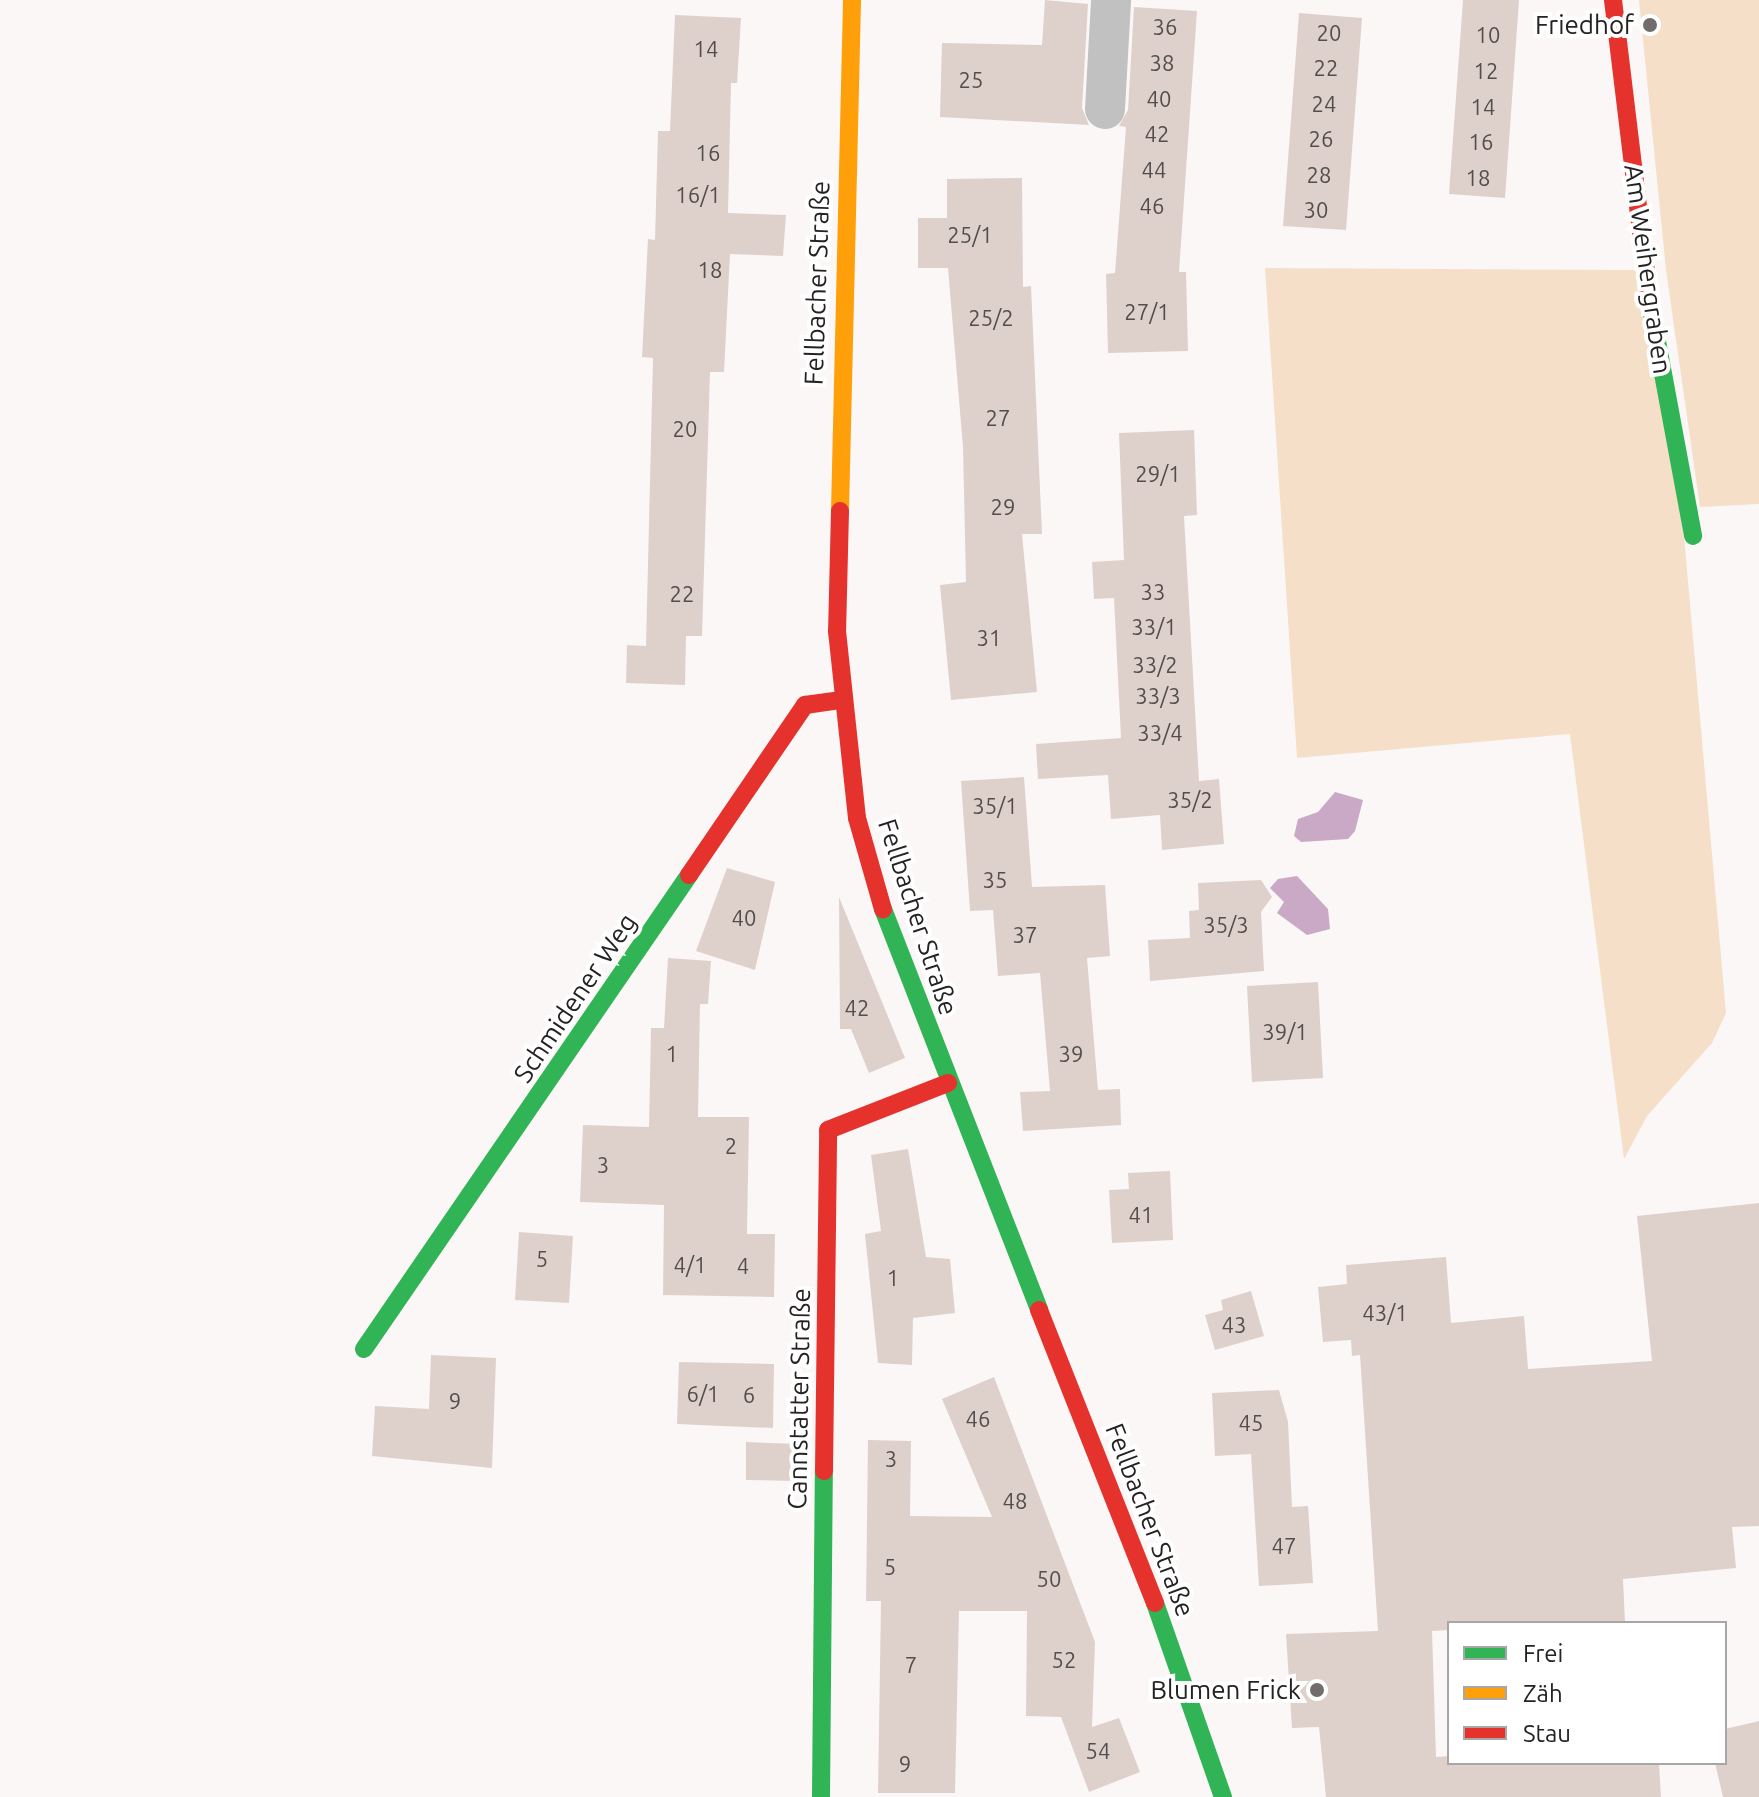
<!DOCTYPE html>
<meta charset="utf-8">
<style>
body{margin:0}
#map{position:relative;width:1759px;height:1797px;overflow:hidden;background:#fbf7f6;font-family:Ubuntu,sans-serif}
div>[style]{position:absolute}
.green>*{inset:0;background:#f5dfc8}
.water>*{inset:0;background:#c9a9c5}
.building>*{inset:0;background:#ded1cc}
.street>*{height:40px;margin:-20px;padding:0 20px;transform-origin:20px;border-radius:20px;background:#c2c1c1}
.fast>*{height:18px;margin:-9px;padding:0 9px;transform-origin:9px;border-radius:9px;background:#30b455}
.slow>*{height:18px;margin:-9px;padding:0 9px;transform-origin:9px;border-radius:9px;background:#ff9f0a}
.jam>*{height:18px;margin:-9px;padding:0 9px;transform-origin:9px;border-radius:9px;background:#e5322d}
.dots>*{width:22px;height:22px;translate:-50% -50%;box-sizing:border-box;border:4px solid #fff;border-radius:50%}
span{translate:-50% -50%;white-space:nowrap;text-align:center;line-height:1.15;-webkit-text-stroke:8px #fff;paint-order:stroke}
.number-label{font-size:22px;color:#534e4c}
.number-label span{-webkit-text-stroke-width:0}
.poi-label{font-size:26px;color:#252222}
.right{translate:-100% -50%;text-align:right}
.street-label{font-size:26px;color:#252222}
.legend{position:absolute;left:1447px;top:1621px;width:280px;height:144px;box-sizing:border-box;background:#fff;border:2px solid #a8a7a7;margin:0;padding:10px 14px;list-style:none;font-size:24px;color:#252222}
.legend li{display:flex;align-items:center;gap:16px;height:40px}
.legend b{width:40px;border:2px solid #a8a7a7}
</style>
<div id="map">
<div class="green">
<i style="clip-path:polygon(1639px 0,1759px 0,1759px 504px,1700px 507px,1666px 270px)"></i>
<i style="clip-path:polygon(1265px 268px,1637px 270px,1684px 536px,1726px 1013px,1712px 1043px,1647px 1116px,1624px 1159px,1570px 734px,1297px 758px)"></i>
</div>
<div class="water">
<i style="clip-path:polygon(1335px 792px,1363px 800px,1355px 831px,1348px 839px,1301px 842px,1294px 836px,1298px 819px,1318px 812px)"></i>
<i style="clip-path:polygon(1297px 876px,1328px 909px,1330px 929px,1307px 935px,1277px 913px,1284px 902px,1270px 888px,1278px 879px)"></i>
</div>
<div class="building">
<i style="clip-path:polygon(1045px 0,1088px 4px,1082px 108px,1089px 125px,940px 117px,942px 43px,1042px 45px)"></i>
<i style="clip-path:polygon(1463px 0,1519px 0,1505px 198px,1449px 194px)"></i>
<i style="clip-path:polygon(1134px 7px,1197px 11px,1179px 272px,1186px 272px,1188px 351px,1108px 353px,1106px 274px,1115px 273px,1126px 127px,1119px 126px,1128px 110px)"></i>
<i style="clip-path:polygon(1299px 13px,1362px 18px,1346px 230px,1283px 226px)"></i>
<i style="clip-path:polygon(675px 15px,741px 18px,737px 83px,731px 83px,728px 213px,786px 215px,783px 256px,730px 254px,724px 372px,710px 372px,702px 636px,686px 636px,685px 685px,626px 683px,627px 645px,646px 646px,653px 358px,642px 357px,648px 239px,655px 240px,658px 131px,670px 131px)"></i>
<i style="clip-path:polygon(1022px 178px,1023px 287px,1031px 286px,1042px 534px,1022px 534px,1037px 692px,951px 700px,940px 585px,966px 582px,963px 447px,948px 268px,918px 268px,918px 218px,947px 218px,947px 179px)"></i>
<i style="clip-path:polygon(1194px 430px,1197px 515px,1184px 516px,1199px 781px,1219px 779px,1224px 844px,1162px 850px,1160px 815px,1111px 819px,1108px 775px,1038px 779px,1036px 744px,1121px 738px,1114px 598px,1094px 599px,1092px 562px,1124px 560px,1119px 433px)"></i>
<i style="clip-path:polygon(1024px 777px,1032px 887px,1105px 885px,1110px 956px,1087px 958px,1098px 1090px,1120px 1089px,1121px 1125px,1023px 1131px,1020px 1092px,1050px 1091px,1040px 973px,998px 976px,993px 910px,970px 911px,961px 781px)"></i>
<i style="clip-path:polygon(727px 868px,775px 882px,755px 970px,696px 951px)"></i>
<i style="clip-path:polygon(1261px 880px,1272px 897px,1261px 912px,1264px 971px,1150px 981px,1148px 940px,1190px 938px,1189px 911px,1199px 910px,1198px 883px)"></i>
<i style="clip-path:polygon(839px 897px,905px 1058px,869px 1073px,851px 1029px,840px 1029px)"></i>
<i style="clip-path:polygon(668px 958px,711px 961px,708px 1004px,700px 1004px,698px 1117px,749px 1117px,747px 1234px,775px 1234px,774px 1297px,663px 1295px,664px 1205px,580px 1202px,583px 1125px,649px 1127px,651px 1028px,664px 1028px)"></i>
<i style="clip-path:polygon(1318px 982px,1323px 1078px,1252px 1082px,1247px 986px)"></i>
<i style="clip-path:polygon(908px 1149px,926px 1257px,950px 1259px,955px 1313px,913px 1318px,912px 1365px,878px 1363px,865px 1234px,881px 1231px,871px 1155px)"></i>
<i style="clip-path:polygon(1170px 1171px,1173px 1240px,1112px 1243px,1109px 1190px,1129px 1189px,1128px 1173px)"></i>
<i style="clip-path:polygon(1759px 1203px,1759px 1526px,1732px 1527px,1736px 1568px,1623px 1579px,1625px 1623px,1449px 1623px,1449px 1630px,1432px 1631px,1436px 1757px,1449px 1756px,1449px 1763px,1659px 1763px,1661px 1797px,1326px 1797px,1319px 1727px,1292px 1728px,1286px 1634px,1378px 1631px,1360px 1355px,1352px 1356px,1351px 1340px,1323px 1342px,1318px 1287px,1347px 1284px,1346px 1265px,1446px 1257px,1451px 1323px,1524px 1316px,1528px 1369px,1652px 1361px,1637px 1216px)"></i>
<i style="clip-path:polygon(519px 1232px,573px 1236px,569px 1303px,515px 1300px)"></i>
<i style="clip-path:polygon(1251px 1291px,1264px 1336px,1215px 1350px,1205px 1315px,1223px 1310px,1221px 1300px)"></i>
<i style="clip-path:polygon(431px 1355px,496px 1358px,492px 1468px,372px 1456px,375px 1406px,429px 1409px)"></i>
<i style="clip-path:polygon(679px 1362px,774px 1364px,773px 1428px,677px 1424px)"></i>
<i style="clip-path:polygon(994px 1377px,1095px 1642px,1092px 1727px,1119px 1718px,1140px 1772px,1089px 1792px,1061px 1717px,1026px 1716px,1027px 1611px,959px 1611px,955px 1793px,878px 1793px,881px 1601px,866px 1601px,868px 1440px,911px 1441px,910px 1516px,992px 1517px,942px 1399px)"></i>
<i style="clip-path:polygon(1279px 1390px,1288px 1422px,1292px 1507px,1308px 1506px,1313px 1583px,1259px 1586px,1251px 1454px,1215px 1456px,1212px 1393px)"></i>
<i style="clip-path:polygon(746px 1442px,797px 1444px,796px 1481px,746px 1480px)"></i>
<i style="clip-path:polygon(1759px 1721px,1759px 1797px,1723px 1797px,1715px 1763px,1725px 1763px,1725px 1729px)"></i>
</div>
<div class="street">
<i style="left:1105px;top:109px;width:109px;rotate:-86.8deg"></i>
</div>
<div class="fast">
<i style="left:1649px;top:298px;width:242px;rotate:79.5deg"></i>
<i style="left:883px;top:909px;width:430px;rotate:68.7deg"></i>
<i style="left:364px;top:1349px;width:575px;rotate:-55.56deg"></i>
<i style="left:1155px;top:1603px;width:206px;rotate:70.7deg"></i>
<i style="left:821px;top:1797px;width:326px;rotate:-89.5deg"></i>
</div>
<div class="slow">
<i style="left:840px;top:511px;width:511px;rotate:-88.65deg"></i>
</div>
<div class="jam">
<i style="left:1613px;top:0;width:300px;rotate:83.1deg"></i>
<i style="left:840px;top:511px;width:120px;rotate:91.4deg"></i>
<i style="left:837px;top:631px;width:188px;rotate:83.9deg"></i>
<i style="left:857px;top:818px;width:95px;rotate:74.1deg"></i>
<i style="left:689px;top:875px;width:206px;rotate:-55.7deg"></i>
<i style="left:805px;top:705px;width:37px;rotate:-8deg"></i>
<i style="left:1039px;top:1310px;width:315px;rotate:68.4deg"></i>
<i style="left:824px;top:1471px;width:341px;rotate:-89.3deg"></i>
<i style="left:828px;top:1130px;width:129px;rotate:-21.4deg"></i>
</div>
<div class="dots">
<i style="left:1650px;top:25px;background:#706d6c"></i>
<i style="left:1317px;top:1690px;background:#706d6c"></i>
</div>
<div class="number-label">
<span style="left:1165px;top:27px">36</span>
<span style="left:1329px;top:33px">20</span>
<span style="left:1488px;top:35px">10</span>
<span style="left:706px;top:49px">14</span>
<span style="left:1162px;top:63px">38</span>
<span style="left:1326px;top:68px">22</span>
<span style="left:1486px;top:71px">12</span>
<span style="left:971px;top:80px">25</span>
<span style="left:1159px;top:99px">40</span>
<span style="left:1324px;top:104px">24</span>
<span style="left:1483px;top:107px">14</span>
<span style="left:1157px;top:134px">42</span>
<span style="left:1321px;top:139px">26</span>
<span style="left:1481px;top:142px">16</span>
<span style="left:708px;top:153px">16</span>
<span style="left:1154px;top:170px">44</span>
<span style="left:1319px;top:175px">28</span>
<span style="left:1478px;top:178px">18</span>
<span style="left:698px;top:195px">16/1</span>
<span style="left:1152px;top:206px">46</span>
<span style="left:1316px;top:210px">30</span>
<span style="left:970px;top:235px">25/1</span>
<span style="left:710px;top:270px">18</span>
<span style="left:1147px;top:312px">27/1</span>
<span style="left:991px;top:318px">25/2</span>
<span style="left:998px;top:418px">27</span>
<span style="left:685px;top:429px">20</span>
<span style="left:1158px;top:474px">29/1</span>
<span style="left:1003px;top:507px">29</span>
<span style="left:1153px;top:592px">33</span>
<span style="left:682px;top:594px">22</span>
<span style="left:1154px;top:627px">33/1</span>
<span style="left:989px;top:638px">31</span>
<span style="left:1155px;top:665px">33/2</span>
<span style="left:1158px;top:696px">33/3</span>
<span style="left:1160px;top:733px">33/4</span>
<span style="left:1190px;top:800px">35/2</span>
<span style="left:995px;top:806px">35/1</span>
<span style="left:995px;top:880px">35</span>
<span style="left:744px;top:918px">40</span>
<span style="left:1226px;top:925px">35/3</span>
<span style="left:1025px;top:935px">37</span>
<span style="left:857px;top:1008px">42</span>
<span style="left:1285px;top:1032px">39/1</span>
<span style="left:672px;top:1054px">1</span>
<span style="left:1071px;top:1054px">39</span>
<span style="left:731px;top:1146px">2</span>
<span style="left:603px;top:1165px">3</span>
<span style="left:1141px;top:1215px">41</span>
<span style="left:542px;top:1259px">5</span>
<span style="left:690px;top:1265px">4/1</span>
<span style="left:743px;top:1266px">4</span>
<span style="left:893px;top:1278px">1</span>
<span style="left:1385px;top:1313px">43/1</span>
<span style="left:1234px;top:1325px">43</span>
<span style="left:703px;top:1394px">6/1</span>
<span style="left:749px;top:1395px">6</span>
<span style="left:455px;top:1401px">9</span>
<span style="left:978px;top:1419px">46</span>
<span style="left:1251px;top:1423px">45</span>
<span style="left:891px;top:1459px">3</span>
<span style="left:1015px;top:1501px">48</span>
<span style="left:1284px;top:1546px">47</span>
<span style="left:890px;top:1567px">5</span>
<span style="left:1049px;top:1579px">50</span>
<span style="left:1064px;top:1660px">52</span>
<span style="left:911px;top:1665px">7</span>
<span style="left:1098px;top:1751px">54</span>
<span style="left:905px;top:1764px">9</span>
</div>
<div class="poi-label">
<span class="right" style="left:1634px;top:25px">Friedhof</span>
<span class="right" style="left:1301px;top:1690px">Blumen Frick</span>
</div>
<div class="street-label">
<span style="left:1648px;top:269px;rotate:82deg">Am Weihergraben</span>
<span style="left:817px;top:283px;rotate:-88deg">Fellbacher Straße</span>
<span style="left:918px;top:917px;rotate:72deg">Fellbacher Straße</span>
<span style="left:575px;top:998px;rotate:-56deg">Schmidener Weg</span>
<span style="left:799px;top:1399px;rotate:-89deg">Cannstatter Straße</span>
<span style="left:1150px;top:1520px;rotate:69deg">Fellbacher Straße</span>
</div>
<ul class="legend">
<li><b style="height:10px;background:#30b455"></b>Frei</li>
<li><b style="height:10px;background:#ff9f0a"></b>Zäh</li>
<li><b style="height:10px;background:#e5322d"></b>Stau</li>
</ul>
</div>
